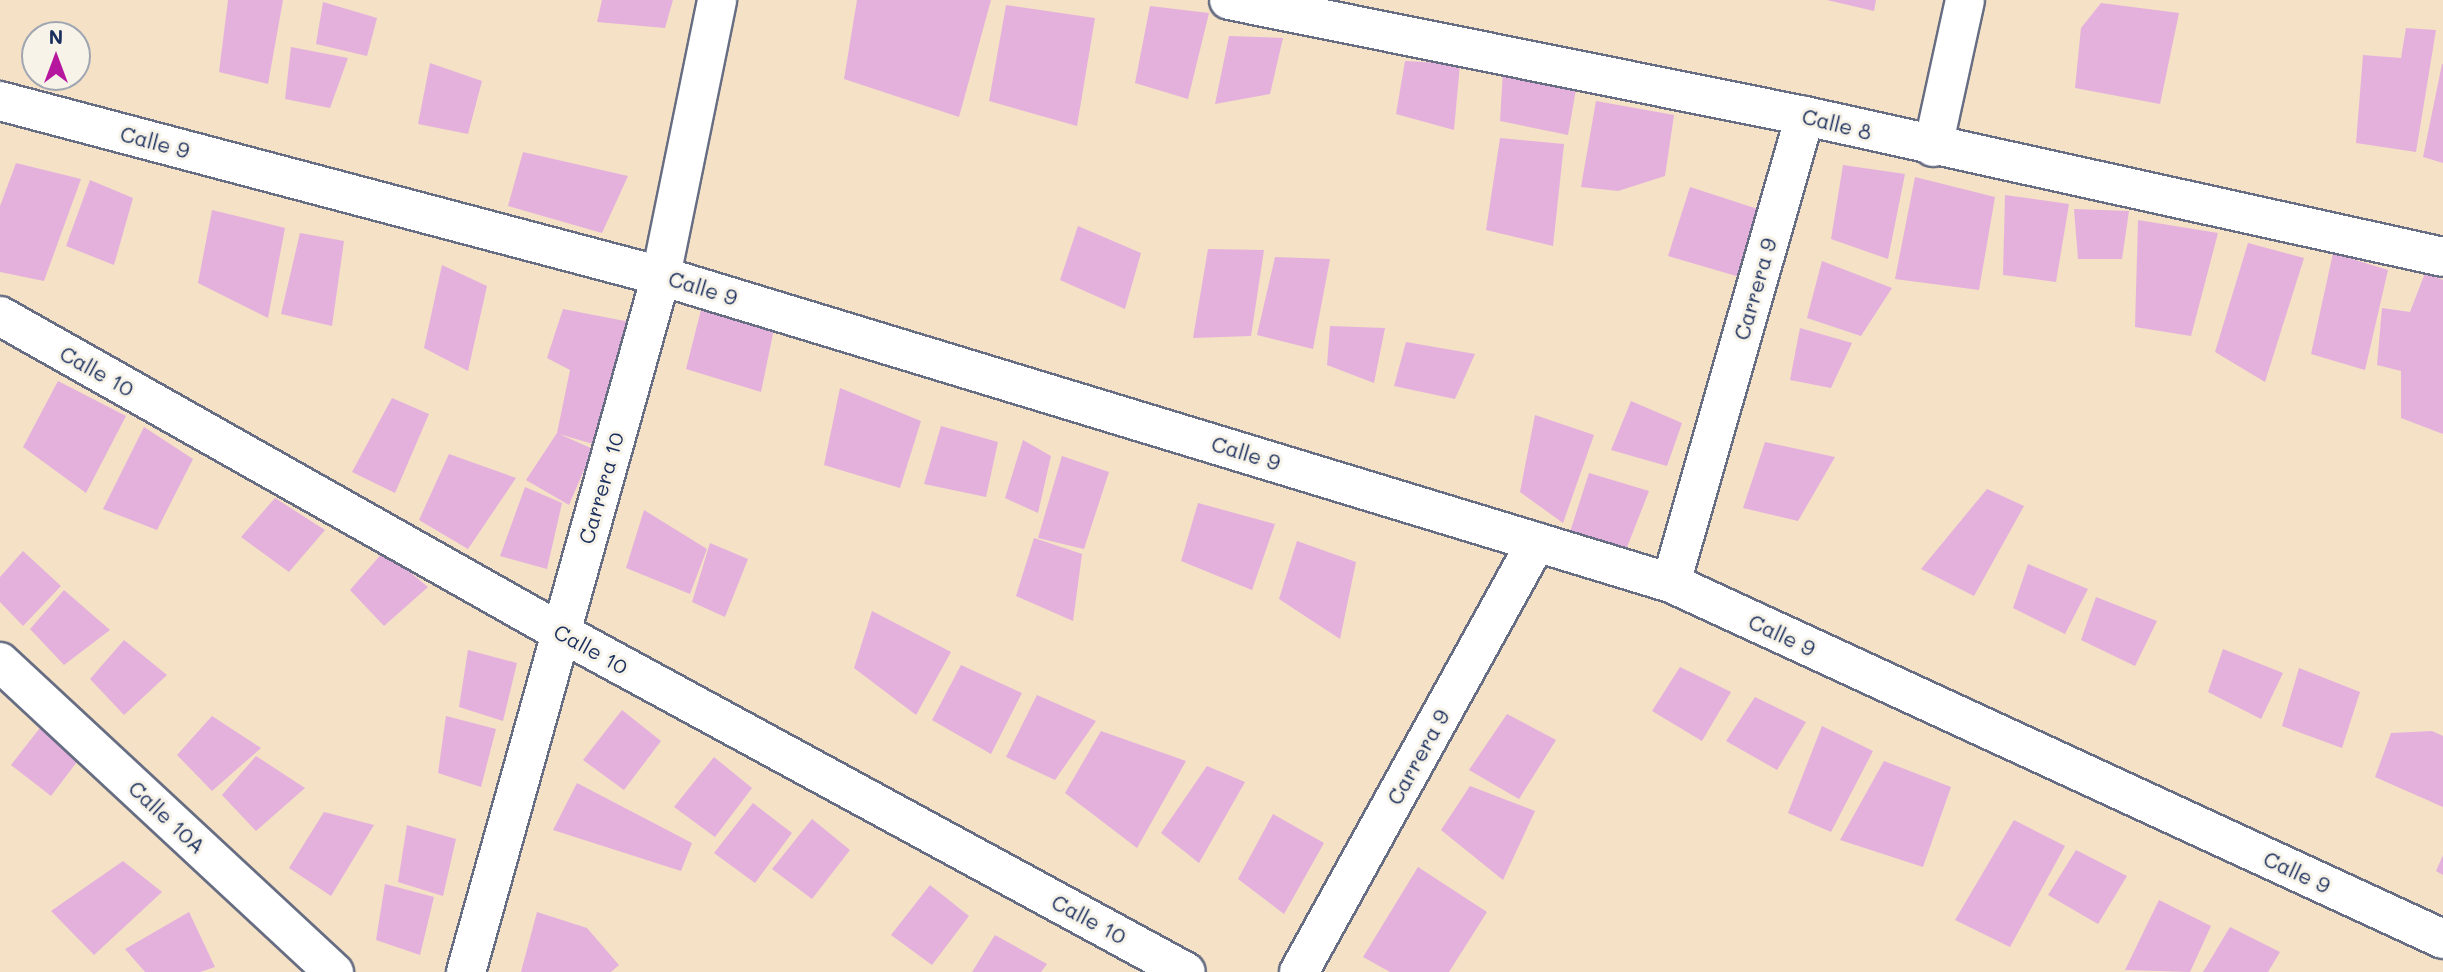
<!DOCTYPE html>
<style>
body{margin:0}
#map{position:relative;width:2443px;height:972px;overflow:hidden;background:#f4e1c6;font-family:Mali,sans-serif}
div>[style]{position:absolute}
.building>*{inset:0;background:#e4b1dd}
.roads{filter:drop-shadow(2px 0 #676d82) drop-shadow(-2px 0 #676d82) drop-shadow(0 2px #676d82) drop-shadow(0 -2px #676d82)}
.minor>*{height:38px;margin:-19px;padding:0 19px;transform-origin:19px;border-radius:19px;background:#fff}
span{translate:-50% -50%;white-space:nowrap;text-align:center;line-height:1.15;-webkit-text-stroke:6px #f7f3e8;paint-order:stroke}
.street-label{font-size:21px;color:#1b2f5e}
.north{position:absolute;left:21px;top:21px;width:70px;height:70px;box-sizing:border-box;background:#f7f3e8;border:2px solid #9fa5b1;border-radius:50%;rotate:0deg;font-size:19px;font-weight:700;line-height:28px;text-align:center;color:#1b2f5e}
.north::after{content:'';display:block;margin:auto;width:24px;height:32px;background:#b5179e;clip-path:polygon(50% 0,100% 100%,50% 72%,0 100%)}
</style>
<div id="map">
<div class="building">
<i style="clip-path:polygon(228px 0,283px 0,268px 84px,219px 72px)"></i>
<i style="clip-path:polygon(602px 0,673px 0,665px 28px,597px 22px)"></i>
<i style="clip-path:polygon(857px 0,991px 0,959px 117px,844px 79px)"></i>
<i style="clip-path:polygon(1827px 0,1876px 0,1874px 11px)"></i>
<i style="clip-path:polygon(323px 2px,377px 18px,367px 56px,316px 44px)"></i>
<i style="clip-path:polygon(2101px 3px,2179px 13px,2160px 104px,2075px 88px,2081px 28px)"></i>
<i style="clip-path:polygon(1006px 5px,1095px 18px,1077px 126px,989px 101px)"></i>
<i style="clip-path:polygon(1150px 6px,1209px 13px,1188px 99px,1135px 83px)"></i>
<i style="clip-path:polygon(2406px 28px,2436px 30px,2416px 152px,2356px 143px,2363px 55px,2401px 58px)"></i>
<i style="clip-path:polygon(1229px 36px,1283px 38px,1270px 94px,1215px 104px)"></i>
<i style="clip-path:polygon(291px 47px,348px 58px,330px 108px,285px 99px)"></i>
<i style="clip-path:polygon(1405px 61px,1460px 64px,1454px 130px,1396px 114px)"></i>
<i style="clip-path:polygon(430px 63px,482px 81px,468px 134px,418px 124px)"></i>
<i style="clip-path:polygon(2442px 64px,2443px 64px,2443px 163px,2423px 157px)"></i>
<i style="clip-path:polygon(1503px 71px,1578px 78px,1568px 135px,1500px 121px)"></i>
<i style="clip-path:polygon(1596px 101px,1674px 115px,1665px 176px,1618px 191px,1581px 187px)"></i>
<i style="clip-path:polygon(1500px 138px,1564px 144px,1553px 246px,1486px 230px)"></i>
<i style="clip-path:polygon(523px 152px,628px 176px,602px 233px,508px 206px)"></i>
<i style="clip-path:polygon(16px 163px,81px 179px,44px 281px,0 272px,0 206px)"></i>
<i style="clip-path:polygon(1843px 165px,1905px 174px,1888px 259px,1831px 239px)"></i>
<i style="clip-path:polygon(1915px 177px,1995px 197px,1979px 290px,1895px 279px)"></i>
<i style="clip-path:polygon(90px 180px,133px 198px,114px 265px,66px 246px)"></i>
<i style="clip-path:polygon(1690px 187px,1767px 212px,1750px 280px,1668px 256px)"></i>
<i style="clip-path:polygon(2005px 195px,2069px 204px,2056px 282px,2003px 275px)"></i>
<i style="clip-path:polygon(2074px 209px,2129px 211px,2122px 259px,2078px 259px)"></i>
<i style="clip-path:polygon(212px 210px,285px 228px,268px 318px,198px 283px)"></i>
<i style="clip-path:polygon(2138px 220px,2218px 233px,2191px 336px,2135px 327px)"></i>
<i style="clip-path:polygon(1078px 226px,1141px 253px,1125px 309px,1060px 280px)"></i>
<i style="clip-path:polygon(300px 233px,344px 241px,332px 326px,281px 314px)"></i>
<i style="clip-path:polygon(2248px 243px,2304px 258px,2265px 382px,2215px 352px)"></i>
<i style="clip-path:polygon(1208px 249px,1264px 250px,1251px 336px,1193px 338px)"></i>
<i style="clip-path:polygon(2333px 253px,2388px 270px,2365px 370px,2311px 354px)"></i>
<i style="clip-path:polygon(1275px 257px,1330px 259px,1313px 349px,1257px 335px)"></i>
<i style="clip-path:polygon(1822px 261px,1892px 288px,1861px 336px,1807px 318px)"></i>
<i style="clip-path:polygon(442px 265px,487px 286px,468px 371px,424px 348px)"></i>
<i style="clip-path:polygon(2425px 273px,2443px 280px,2443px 434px,2401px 418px,2401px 371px,2377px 365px,2382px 308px,2410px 312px)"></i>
<i style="clip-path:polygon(705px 294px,777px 314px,761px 392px,686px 369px)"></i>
<i style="clip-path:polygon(563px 309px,630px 322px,593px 444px,559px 434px,593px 449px,569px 505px,526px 480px,557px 433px,570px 370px,547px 358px)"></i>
<i style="clip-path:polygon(1330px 326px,1385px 328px,1374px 383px,1327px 365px)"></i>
<i style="clip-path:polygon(1800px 328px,1852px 343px,1831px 388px,1790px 380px)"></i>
<i style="clip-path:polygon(1406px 342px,1475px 354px,1455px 399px,1394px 386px)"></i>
<i style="clip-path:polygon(58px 381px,126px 416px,86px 493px,23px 447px)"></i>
<i style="clip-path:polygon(840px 388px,921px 421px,900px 488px,824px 465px)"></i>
<i style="clip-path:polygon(392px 398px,429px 414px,395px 493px,352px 472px)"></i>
<i style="clip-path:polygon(1631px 401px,1682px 423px,1667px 466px,1611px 450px)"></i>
<i style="clip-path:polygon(1535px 415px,1594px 435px,1563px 523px,1520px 492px)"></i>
<i style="clip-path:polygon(941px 426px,998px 442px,986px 497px,924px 484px)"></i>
<i style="clip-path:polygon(144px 427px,193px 459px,157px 530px,103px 509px)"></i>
<i style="clip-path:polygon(1023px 440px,1051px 456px,1038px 513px,1005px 498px)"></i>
<i style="clip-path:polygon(1765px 442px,1835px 457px,1798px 521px,1743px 508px)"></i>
<i style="clip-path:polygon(449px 454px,516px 478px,468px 549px,419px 520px)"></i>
<i style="clip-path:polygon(1062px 456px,1109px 472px,1084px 549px,1038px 538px)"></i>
<i style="clip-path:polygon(1589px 473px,1649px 491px,1622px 560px,1569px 535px)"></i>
<i style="clip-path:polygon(525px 487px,562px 503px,547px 569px,500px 556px)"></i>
<i style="clip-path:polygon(1987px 489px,2024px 506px,1974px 596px,1921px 569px)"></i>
<i style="clip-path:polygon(275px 498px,325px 530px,289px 572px,241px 537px)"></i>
<i style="clip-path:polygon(1198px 503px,1275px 524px,1252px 590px,1181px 561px)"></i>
<i style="clip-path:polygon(644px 510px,707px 549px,690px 594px,626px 568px)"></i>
<i style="clip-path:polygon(1034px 538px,1082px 554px,1073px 621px,1016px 596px)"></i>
<i style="clip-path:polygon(1297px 541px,1356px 562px,1340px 639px,1279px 599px)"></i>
<i style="clip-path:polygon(710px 543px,748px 559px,725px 617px,692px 602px)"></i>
<i style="clip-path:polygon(23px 551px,61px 586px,23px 626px,0 602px,0 577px)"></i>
<i style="clip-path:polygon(384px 551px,428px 587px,384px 626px,350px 590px)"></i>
<i style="clip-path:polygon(2028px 564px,2088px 589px,2065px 634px,2013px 608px)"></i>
<i style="clip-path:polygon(64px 590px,110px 630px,64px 665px,30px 629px)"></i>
<i style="clip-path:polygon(2096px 597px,2157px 621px,2135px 666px,2081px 640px)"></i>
<i style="clip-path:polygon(872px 611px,951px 652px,916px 715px,854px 668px)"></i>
<i style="clip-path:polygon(124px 640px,167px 675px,124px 715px,90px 679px)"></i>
<i style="clip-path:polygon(2223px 649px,2283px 673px,2261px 719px,2208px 692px)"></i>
<i style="clip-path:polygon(468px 650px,517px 663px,503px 721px,459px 707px)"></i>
<i style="clip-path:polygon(961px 665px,1022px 693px,991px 754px,932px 720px)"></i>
<i style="clip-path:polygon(1680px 667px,1731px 692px,1702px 741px,1652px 711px)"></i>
<i style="clip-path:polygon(2299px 668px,2360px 692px,2342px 748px,2282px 726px)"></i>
<i style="clip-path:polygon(1037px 695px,1096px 721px,1055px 780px,1006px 757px)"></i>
<i style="clip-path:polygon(1755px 697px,1806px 722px,1777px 770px,1726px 741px)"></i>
<i style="clip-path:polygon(622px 710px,661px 741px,624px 790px,583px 760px)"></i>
<i style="clip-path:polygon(1507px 714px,1556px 740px,1519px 799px,1469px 770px)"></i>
<i style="clip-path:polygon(50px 715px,89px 746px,51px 796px,11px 765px)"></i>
<i style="clip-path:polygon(212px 716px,261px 748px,212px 791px,177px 755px)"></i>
<i style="clip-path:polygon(446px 716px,496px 729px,481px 787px,438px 773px)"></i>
<i style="clip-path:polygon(1822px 726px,1873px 751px,1831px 832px,1788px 813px)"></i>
<i style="clip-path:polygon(1101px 731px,1186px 761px,1137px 848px,1065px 793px)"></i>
<i style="clip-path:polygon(2432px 731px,2443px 736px,2443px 807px,2375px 777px,2391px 733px)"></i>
<i style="clip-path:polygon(256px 756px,305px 788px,256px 831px,222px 795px)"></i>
<i style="clip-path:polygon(714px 757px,752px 788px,715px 837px,674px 807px)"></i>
<i style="clip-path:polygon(1884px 761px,1951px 787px,1923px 867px,1840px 840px)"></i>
<i style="clip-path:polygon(1207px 766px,1245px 782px,1199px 863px,1161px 833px)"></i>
<i style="clip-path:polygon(577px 783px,692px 843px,681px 871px,553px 830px)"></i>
<i style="clip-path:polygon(1470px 786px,1535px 811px,1503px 880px,1441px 830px)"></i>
<i style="clip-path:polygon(753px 803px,792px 833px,755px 883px,714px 853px)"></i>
<i style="clip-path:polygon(324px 812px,374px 825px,331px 896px,289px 868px)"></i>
<i style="clip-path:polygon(1273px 814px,1324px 843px,1284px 914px,1238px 879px)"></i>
<i style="clip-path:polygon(812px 819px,850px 850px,812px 899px,772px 869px)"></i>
<i style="clip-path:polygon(2014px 820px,2065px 846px,2010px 947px,1955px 920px)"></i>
<i style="clip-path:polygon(407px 825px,456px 839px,443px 896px,398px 882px)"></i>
<i style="clip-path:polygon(2076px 850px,2127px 876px,2098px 924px,2048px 895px)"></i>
<i style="clip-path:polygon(2443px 855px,2443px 875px,2436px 871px)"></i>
<i style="clip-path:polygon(123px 861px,162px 892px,94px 955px,51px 911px)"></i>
<i style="clip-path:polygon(1418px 867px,1487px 912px,1449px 972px,1390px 972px,1363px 957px)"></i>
<i style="clip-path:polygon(385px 884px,434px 897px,420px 955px,376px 940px)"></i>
<i style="clip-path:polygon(930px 885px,969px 916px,932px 965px,891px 935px)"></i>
<i style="clip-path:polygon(2159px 900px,2211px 926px,2190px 972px,2125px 970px)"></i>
<i style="clip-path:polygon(189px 912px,215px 967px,200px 972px,145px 972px,125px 949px)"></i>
<i style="clip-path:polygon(537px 912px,587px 928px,619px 965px,611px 972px,521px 972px)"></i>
<i style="clip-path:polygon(2230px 927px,2280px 952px,2268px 972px,2203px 972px)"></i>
<i style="clip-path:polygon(995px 935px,1047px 964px,1041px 972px,972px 972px)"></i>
</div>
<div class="roads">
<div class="minor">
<i style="left:1229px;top:0;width:588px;rotate:11.39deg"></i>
<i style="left:1805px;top:116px;width:653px;rotate:12.46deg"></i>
<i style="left:0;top:101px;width:684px;rotate:14.83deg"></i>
<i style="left:661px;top:276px;width:1056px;rotate:16.91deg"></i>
<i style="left:1671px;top:583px;width:850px;rotate:24.76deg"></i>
<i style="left:1933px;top:147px;width:150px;rotate:-77.7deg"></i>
<i style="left:0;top:316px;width:643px;rotate:29.44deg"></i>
<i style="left:560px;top:632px;width:712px;rotate:28.51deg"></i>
<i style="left:1671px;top:583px;width:486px;rotate:-74deg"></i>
<i style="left:0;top:662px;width:456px;rotate:42.9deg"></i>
<i style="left:466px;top:972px;width:723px;rotate:-74.35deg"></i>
<i style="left:661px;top:276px;width:282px;rotate:-78.5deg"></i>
<i style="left:1299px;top:972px;width:491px;rotate:-61.1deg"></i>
</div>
</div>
<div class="street-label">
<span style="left:1837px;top:124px;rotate:14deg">Calle 8</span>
<span style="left:155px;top:142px;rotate:15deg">Calle 9</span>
<span style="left:703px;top:288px;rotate:17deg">Calle 9</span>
<span style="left:1755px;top:289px;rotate:-74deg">Carrera 9</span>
<span style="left:97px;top:371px;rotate:29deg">Calle 10</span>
<span style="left:1246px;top:453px;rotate:17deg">Calle 9</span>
<span style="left:601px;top:488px;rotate:-74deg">Carrera 10</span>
<span style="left:1782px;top:635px;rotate:25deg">Calle 9</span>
<span style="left:591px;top:649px;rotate:29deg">Calle 10</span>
<span style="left:1418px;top:757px;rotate:-61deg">Carrera 9</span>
<span style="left:167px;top:817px;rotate:43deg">Calle 10A</span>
<span style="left:2297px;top:872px;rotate:25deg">Calle 9</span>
<span style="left:1089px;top:919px;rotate:28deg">Calle 10</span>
</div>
<div class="north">N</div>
</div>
